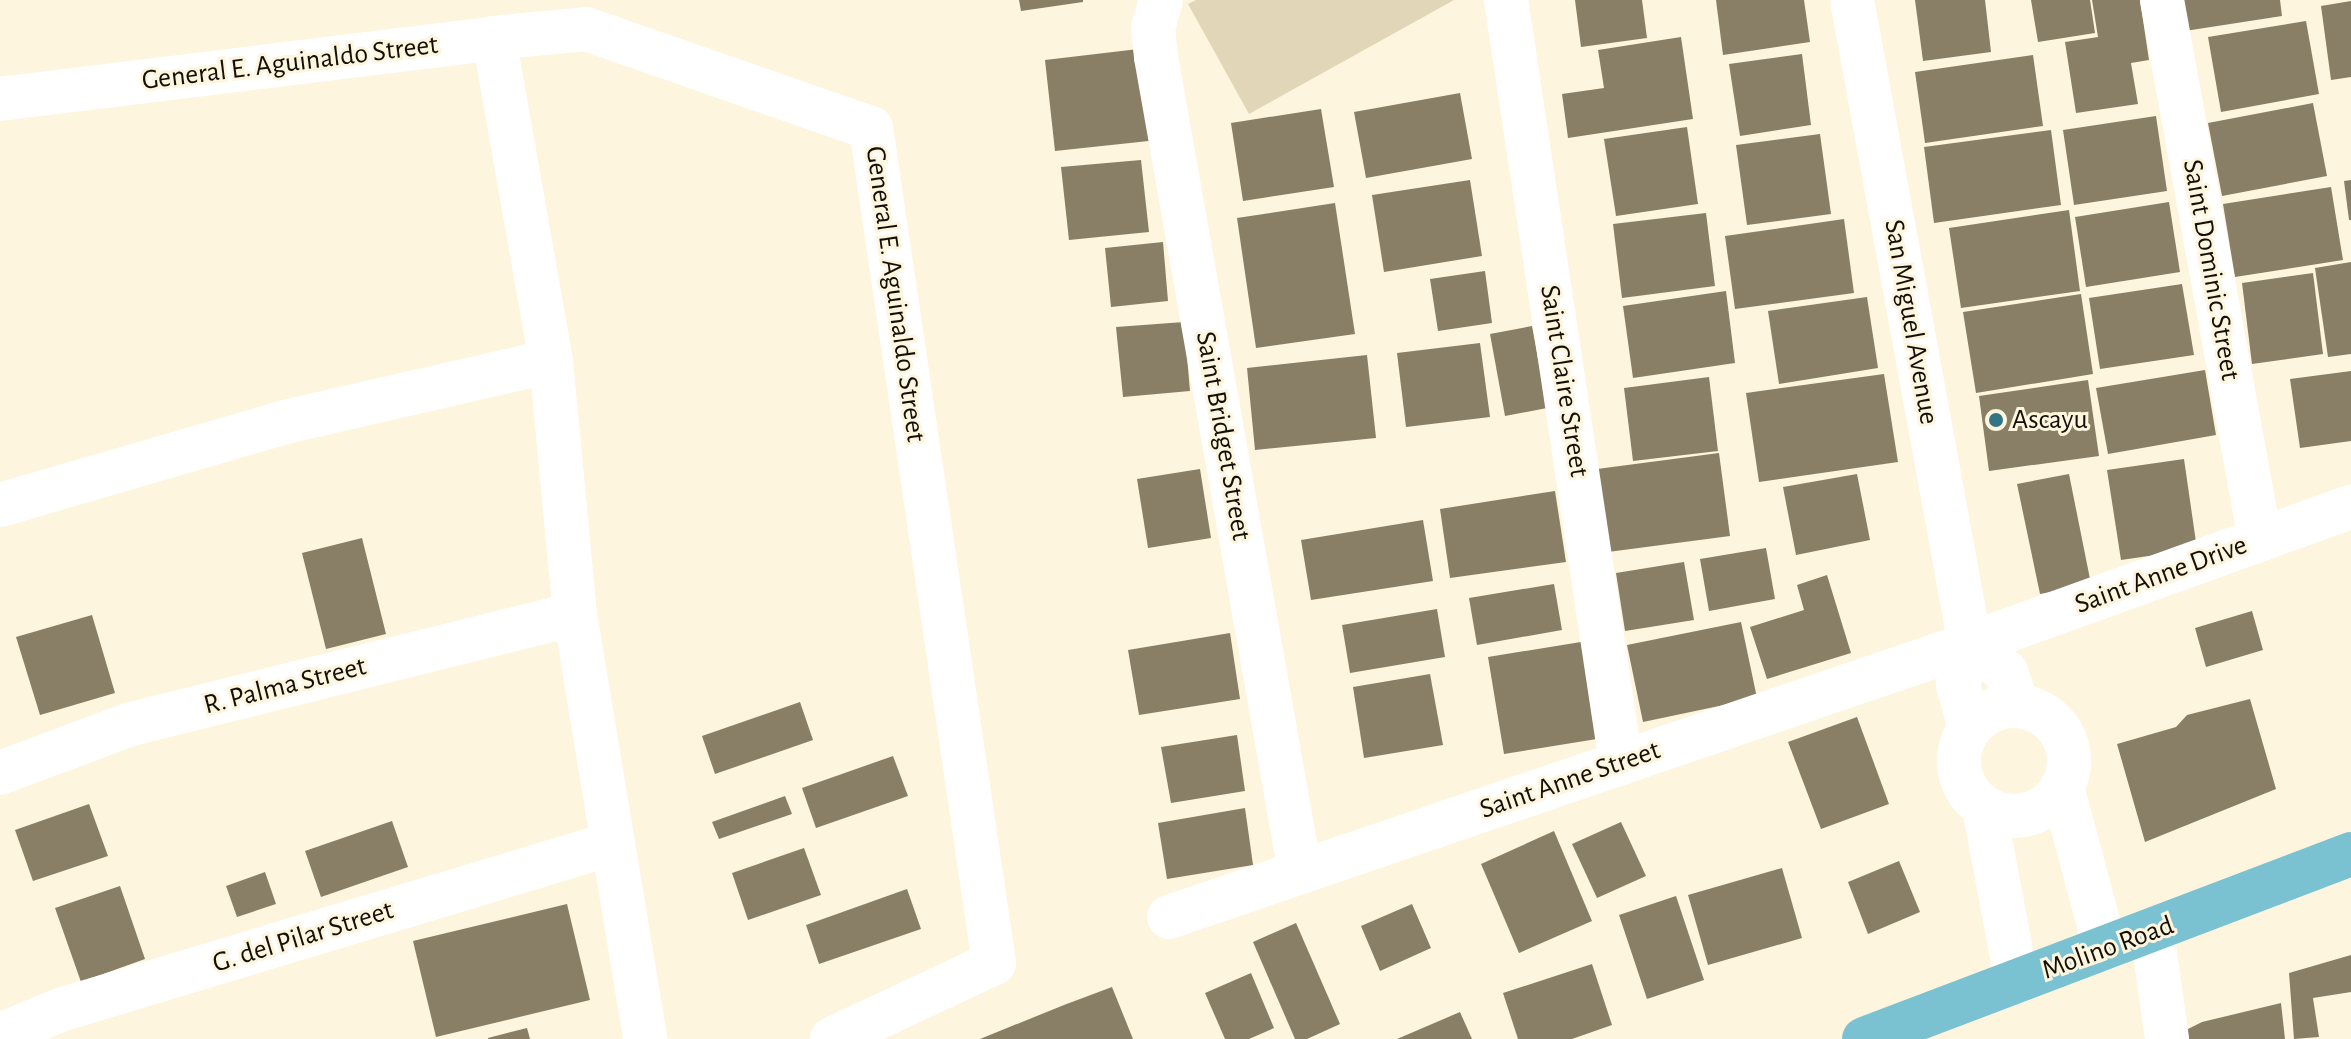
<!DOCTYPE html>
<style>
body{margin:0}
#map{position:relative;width:2351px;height:1039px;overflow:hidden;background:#fdf5de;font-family:"Alegreya Sans",sans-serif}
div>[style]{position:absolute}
.green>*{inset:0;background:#e2d6b8}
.building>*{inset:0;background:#897f66}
.minor>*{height:44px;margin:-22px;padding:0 22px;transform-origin:22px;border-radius:22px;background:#fff}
.minor>.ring{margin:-22px;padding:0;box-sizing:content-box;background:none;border:44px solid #fff;border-radius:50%}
.tertiary>*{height:44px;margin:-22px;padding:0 22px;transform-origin:22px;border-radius:22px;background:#fff}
.primary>*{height:44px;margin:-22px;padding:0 22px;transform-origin:22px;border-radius:22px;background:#7ac2d1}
.dots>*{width:22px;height:22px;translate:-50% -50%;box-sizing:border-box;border:4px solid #fdf5de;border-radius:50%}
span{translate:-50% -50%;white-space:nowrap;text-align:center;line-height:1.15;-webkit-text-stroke:6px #fdf5de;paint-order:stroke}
.street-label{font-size:28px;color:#130f06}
.poi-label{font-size:28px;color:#130f06}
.left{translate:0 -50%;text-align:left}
</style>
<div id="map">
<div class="green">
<i style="clip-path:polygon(1196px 0,1454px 0,1249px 114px,1188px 4px)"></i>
</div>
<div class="building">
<i style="clip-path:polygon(1019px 0,1083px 0,1083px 2px,1021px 11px)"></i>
<i style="clip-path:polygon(1575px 0,1642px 0,1647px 38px,1581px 47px)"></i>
<i style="clip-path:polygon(1716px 0,1804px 0,1810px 42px,1723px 55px)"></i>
<i style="clip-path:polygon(1915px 0,1985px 0,1991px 52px,1923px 61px)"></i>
<i style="clip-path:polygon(2031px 0,2090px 0,2095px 33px,2038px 42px)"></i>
<i style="clip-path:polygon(2092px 0,2140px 0,2149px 60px,2131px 63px,2138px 104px,2076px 113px,2065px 42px,2098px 37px)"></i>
<i style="clip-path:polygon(2180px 0,2280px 0,2282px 16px,2185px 31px)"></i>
<i style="clip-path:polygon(2351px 1px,2351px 77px,2331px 80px,2321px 6px)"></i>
<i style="clip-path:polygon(2306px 21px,2319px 94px,2221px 112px,2208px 37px)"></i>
<i style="clip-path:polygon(1681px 37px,1693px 119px,1568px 138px,1562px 94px,1604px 88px,1598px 50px)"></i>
<i style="clip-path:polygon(1147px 48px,1158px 140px,1055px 151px,1045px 60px)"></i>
<i style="clip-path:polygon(1802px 54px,1811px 125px,1740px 136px,1729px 64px)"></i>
<i style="clip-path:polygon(2033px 55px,2043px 126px,1925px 143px,1915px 72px)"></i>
<i style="clip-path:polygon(1460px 93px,1472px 159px,1366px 178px,1354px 112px)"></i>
<i style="clip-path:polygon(2313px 103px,2327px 176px,2222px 196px,2208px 123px)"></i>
<i style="clip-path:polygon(1321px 109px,1334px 187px,1243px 201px,1231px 123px)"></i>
<i style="clip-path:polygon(2156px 116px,2167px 191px,2074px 205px,2063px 130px)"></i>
<i style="clip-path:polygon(1687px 127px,1698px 204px,1616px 216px,1604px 139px)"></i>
<i style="clip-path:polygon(2051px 130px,2061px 205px,1934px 223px,1924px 147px)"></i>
<i style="clip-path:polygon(1820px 134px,1831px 214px,1747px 225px,1736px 145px)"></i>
<i style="clip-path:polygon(1141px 160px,1149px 232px,1069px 240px,1061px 167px)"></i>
<i style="clip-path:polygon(1470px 180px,1482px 256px,1384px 272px,1372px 195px)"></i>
<i style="clip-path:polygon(2351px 180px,2351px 220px,2349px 220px,2344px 181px)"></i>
<i style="clip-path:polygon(2331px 187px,2343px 260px,2235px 277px,2223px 204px)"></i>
<i style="clip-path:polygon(2169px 202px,2180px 272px,2086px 287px,2075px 217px)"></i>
<i style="clip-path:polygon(1335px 203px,1355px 334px,1256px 348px,1237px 218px)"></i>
<i style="clip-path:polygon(2069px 210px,2080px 291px,1961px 308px,1949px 228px)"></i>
<i style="clip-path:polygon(1706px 213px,1715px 286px,1622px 298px,1613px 224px)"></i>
<i style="clip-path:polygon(1844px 219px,1854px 293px,1735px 309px,1725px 236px)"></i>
<i style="clip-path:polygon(1163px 242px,1168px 301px,1111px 307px,1105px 248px)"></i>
<i style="clip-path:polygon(2351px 262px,2351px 354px,2328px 357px,2315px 268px)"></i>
<i style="clip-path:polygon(1485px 271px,1492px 323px,1438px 331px,1430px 279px)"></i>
<i style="clip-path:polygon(2313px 273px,2323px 354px,2252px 364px,2242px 283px)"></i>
<i style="clip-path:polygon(2182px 284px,2194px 355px,2100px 369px,2089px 298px)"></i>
<i style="clip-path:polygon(1726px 291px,1735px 363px,1633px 378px,1623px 306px)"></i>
<i style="clip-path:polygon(2081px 294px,2093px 374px,1976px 393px,1963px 312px)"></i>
<i style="clip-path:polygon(1867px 297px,1878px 368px,1779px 384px,1768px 311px)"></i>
<i style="clip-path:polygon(1184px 322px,1190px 391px,1123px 397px,1116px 327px)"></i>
<i style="clip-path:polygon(1532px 326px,1547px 408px,1505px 416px,1490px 334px)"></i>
<i style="clip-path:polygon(1480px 343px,1490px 417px,1406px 427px,1397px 353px)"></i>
<i style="clip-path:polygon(1367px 355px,1376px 438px,1255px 450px,1247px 368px)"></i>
<i style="clip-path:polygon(2205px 370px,2216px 435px,2108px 454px,2096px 388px)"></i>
<i style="clip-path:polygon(2351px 371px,2351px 441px,2300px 448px,2290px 379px)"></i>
<i style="clip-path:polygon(1884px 374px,1898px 462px,1759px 482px,1746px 393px)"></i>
<i style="clip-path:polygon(1709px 377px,1718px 451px,1633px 461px,1624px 388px)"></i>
<i style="clip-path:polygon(2088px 380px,2099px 456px,1989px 471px,1979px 396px)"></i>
<i style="clip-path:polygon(1719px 453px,1730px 536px,1608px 552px,1597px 469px)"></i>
<i style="clip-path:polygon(2184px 459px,2197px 549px,2121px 560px,2107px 470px)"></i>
<i style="clip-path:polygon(1200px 469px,1211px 538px,1148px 548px,1137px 479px)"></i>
<i style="clip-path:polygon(1857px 474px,1870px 540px,1796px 555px,1783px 487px)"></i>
<i style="clip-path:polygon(2069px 474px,2091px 584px,2040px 594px,2017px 484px)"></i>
<i style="clip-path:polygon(1555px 491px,1566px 562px,1450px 578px,1440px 509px)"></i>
<i style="clip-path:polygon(1423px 520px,1433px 581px,1311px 600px,1301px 540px)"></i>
<i style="clip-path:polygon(362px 538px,386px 634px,326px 649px,302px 553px)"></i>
<i style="clip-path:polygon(1766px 548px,1775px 599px,1709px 611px,1700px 559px)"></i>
<i style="clip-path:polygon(1684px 562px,1694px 620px,1625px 631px,1616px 573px)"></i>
<i style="clip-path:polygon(1827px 575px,1851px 653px,1767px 679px,1750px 627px,1804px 610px,1797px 585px)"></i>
<i style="clip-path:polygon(1554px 584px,1562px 630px,1477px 645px,1469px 598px)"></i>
<i style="clip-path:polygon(1437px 609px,1445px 657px,1350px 673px,1342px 625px)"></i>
<i style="clip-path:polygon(2252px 611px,2263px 650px,2206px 667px,2195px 628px)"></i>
<i style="clip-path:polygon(92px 615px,115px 693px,40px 715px,16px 637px)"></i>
<i style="clip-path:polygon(1741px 622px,1757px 698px,1643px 722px,1627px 645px)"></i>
<i style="clip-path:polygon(1230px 633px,1240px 699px,1139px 715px,1128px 650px)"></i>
<i style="clip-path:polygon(1587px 641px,1603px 738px,1504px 754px,1488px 657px)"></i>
<i style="clip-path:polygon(1430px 674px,1443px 745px,1364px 758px,1353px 687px)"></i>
<i style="clip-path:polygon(2250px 699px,2276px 789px,2145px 842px,2117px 744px,2176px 727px,2187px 715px)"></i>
<i style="clip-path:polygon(800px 702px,813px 740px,715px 774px,702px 736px)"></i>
<i style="clip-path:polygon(1857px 717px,1889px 804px,1821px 829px,1788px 742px)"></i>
<i style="clip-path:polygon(1237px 735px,1245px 791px,1171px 803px,1161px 747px)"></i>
<i style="clip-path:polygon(893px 756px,908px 796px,816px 828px,802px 788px)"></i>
<i style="clip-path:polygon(785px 796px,792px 814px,719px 839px,712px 822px)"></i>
<i style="clip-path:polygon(89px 804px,108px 856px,33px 881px,15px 830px)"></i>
<i style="clip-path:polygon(1245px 808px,1253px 865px,1167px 879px,1158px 823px)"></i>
<i style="clip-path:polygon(392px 821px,408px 867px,321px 897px,305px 851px)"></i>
<i style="clip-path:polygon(1621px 822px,1646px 876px,1597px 898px,1572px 844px)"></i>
<i style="clip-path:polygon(1554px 831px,1592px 921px,1519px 953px,1481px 864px)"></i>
<i style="clip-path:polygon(804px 848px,821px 895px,748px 920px,732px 873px)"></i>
<i style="clip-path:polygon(1899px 861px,1920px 912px,1868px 934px,1848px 882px)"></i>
<i style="clip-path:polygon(1782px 868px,1802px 938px,1708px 965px,1688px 895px)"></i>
<i style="clip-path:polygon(265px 872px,276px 904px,237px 917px,226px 886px)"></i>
<i style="clip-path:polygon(120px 886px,145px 959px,81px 982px,55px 908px)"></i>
<i style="clip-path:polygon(907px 889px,921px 929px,819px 964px,806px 925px)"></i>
<i style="clip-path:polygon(1676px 896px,1704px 980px,1647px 999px,1619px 915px)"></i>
<i style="clip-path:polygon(567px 904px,590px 1000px,436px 1037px,413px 941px)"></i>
<i style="clip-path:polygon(1412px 904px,1431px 948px,1380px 971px,1361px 926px)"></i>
<i style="clip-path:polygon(1296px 923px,1340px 1024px,1307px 1039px,1295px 1039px,1253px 942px)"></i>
<i style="clip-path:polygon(2351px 955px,2351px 992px,2313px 998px,2319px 1037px,2294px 1039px,2289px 973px)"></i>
<i style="clip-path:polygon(1592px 964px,1612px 1025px,1572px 1039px,1518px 1039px,1503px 993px)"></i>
<i style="clip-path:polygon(1251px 973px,1274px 1028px,1249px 1039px,1225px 1039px,1205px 993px)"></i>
<i style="clip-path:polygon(1112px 987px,1133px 1039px,980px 1039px,1064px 1005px)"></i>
<i style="clip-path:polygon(2281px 1003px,2285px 1039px,2182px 1039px,2182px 1032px,2202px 1022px)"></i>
<i style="clip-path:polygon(1460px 1012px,1472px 1039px,1397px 1039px)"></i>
<i style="clip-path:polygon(527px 1028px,530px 1039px,488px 1039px,488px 1038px)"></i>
</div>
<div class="minor">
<i style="left:1161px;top:0;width:29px;rotate:106deg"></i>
<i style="left:1153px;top:28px;width:29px;rotate:84deg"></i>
<i style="left:1156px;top:57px;width:828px;rotate:79.98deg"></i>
<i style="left:1506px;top:0;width:772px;rotate:81.43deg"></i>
<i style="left:1852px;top:0;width:655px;rotate:79.62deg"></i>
<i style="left:1970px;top:644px;width:43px;rotate:106.3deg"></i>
<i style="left:1958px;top:685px;width:44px;rotate:74.1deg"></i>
<i style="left:2162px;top:0;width:548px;rotate:79.7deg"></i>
<i style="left:494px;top:38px;width:92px;rotate:-5.6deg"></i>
<i style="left:586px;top:29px;width:302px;rotate:19.2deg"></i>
<i style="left:871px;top:128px;width:844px;rotate:81.62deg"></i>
<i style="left:994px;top:963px;width:179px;rotate:154.9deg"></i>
<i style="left:0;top:505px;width:297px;rotate:-16.2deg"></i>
<i style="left:285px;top:422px;width:273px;rotate:-12.9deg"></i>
<i style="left:1970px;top:644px;width:46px;rotate:37.9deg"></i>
<i style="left:2006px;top:672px;width:36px;rotate:71deg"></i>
<i class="ring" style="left:1959px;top:706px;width:66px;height:66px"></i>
<i style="left:0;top:773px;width:140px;rotate:-20.5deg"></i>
<i style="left:131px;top:724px;width:457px;rotate:-13.9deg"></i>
<i style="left:2062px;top:787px;width:167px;rotate:75deg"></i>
<i style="left:1984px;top:808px;width:177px;rotate:79.3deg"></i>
<i style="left:1169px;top:917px;width:846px;rotate:-18.82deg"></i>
<i style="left:1970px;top:644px;width:405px;rotate:-19.8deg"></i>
<i style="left:0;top:1035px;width:65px;rotate:-22.6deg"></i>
<i style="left:60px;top:1010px;width:572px;rotate:-16.76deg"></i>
</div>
<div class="tertiary">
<i style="left:0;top:99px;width:498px;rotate:-7deg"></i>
<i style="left:494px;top:38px;width:328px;rotate:80deg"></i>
<i style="left:551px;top:361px;width:254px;rotate:84.6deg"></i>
<i style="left:575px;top:614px;width:431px;rotate:80.6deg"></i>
<i style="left:2152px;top:932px;width:108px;rotate:82deg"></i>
</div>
<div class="primary">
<i style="left:1864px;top:1039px;width:521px;rotate:-20.8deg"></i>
</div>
<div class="dots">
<i style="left:1996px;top:420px;background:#327686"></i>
</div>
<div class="street-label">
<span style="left:290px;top:63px;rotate:-7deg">General E. Aguinaldo Street</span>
<span style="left:2211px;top:270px;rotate:80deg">Saint Dominic Street</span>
<span style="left:895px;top:294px;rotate:82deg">General E. Aguinaldo Street</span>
<span style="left:1911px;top:322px;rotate:80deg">San Miguel Avenue</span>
<span style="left:1564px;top:381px;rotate:81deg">Saint Claire Street</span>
<span style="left:1223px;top:436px;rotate:80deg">Saint Bridget Street</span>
<span style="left:2161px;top:575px;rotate:-20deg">Saint Anne Drive</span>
<span style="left:285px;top:686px;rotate:-14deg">R. Palma Street</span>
<span style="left:1570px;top:780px;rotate:-19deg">Saint Anne Street</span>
<span style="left:303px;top:937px;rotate:-17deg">G. del Pilar Street</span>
<span style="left:2108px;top:948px;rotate:-20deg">Molino Road</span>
</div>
<div class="poi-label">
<span class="left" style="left:2012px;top:420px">Ascayu</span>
</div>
</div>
